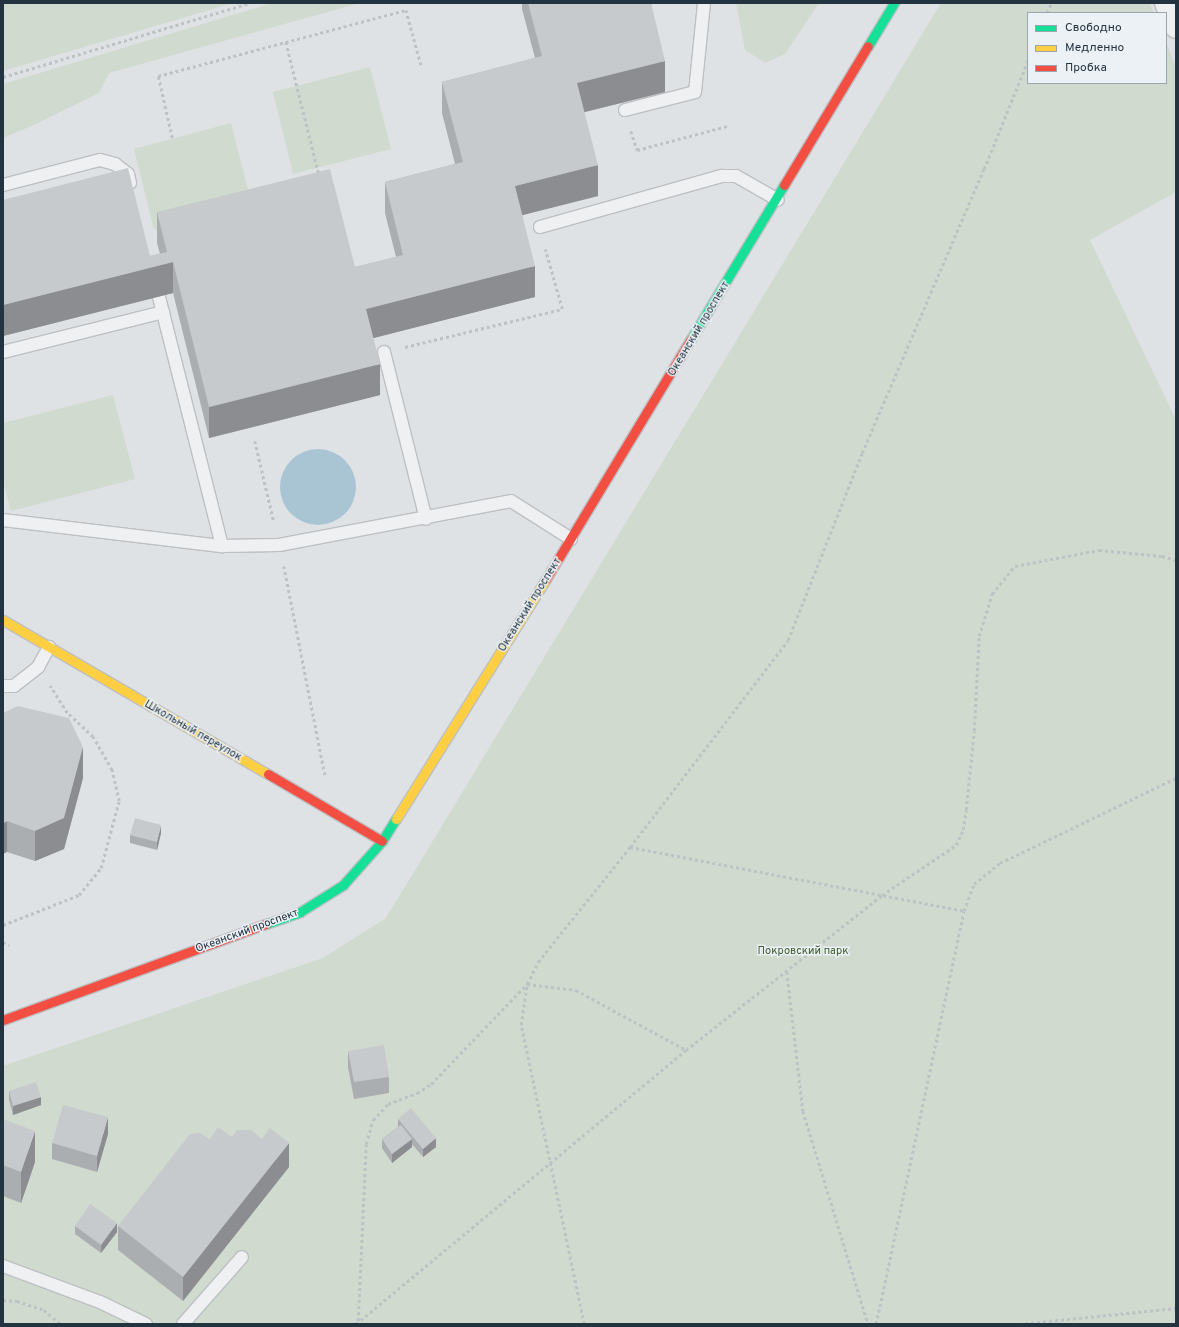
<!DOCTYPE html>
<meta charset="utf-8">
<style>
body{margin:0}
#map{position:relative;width:1179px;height:1327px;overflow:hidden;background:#dfe2e5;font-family:Overpass,sans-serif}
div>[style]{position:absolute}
.green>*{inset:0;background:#d1dace}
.water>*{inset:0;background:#a9c5d4}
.round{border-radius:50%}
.path>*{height:2.5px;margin-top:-1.25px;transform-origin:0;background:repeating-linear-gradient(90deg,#bdc2c5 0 3px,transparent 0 6px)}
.roads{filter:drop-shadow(1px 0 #bdc0c3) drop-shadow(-1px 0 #bdc0c3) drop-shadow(0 1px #bdc0c3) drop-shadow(0 -1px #bdc0c3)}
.lane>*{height:12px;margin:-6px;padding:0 6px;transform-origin:6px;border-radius:6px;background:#eef0f2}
.street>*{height:22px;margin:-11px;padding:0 11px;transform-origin:11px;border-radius:11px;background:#eef0f2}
.fast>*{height:9px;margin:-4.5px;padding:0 4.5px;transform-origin:4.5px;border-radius:4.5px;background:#16e098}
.slow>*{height:9px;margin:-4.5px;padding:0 4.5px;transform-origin:4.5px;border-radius:4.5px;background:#ffcf43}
.jam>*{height:9px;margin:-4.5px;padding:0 4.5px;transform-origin:4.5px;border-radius:4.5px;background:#f24e42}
.wall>*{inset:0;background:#abaeb0}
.shaded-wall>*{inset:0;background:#8b8d90}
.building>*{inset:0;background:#c7cacd}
span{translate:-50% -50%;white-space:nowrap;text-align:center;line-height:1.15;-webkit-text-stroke:3px #ebf1f5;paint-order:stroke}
.street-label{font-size:11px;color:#243340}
.park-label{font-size:11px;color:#405d30}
.frame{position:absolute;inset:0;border:4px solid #243340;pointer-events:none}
.legend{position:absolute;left:1027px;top:12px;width:140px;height:72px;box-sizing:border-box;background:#ebf1f5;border:1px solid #9ba5ad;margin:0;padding:5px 7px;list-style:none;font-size:12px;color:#243340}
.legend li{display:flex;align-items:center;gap:8px;height:20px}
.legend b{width:20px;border:1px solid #9ba5ad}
</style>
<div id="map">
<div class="green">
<i style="clip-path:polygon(3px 3px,233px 3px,3px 71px)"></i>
<i style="clip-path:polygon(273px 3px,360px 3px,109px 73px,99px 93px,34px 125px,3px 138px,3px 84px)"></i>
<i style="clip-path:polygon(736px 3px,819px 3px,785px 54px,765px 63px,745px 50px)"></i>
<i style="clip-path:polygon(941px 3px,1150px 3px,1154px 13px,1028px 13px,1028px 83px,1166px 83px,1166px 42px,1176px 67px,1176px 192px,1090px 240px,1176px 420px,1176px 1324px,3px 1324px,3px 1066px,323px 958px,386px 918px)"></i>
<i style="clip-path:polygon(370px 67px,391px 149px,293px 174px,273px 92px)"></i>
<i style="clip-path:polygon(231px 123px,252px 205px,154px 230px,134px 149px)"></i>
<i style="clip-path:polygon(113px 395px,135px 479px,11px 511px,3px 481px,3px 423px)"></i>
</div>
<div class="water">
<i class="round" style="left:280px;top:449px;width:76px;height:76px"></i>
</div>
<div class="path">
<i style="left:1047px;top:13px;width:11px;rotate:-68deg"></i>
<i style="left:286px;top:42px;width:136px;rotate:76deg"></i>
<i style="left:3px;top:77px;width:258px;rotate:-16.7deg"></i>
<i style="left:631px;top:131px;width:20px;rotate:72deg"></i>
<i style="left:637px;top:150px;width:93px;rotate:-14.9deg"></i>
<i style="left:172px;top:138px;width:64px;rotate:-102.7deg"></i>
<i style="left:158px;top:76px;width:257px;rotate:-14.9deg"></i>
<i style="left:406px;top:10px;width:60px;rotate:74.6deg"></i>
<i style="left:405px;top:347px;width:162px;rotate:-13.6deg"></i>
<i style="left:562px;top:309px;width:62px;rotate:-105.8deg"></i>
<i style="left:255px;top:441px;width:83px;rotate:76.8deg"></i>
<i style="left:284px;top:566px;width:213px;rotate:78.9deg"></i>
<i style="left:630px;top:847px;width:340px;rotate:10.8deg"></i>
<i style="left:3px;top:925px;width:82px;rotate:-21.5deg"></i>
<i style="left:79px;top:895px;width:35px;rotate:-51deg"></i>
<i style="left:101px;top:868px;width:69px;rotate:-75deg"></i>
<i style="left:119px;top:801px;width:32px;rotate:-103deg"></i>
<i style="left:112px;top:770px;width:38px;rotate:-120deg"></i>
<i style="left:93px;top:737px;width:35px;rotate:-137deg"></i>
<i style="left:67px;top:713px;width:32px;rotate:-122deg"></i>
<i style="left:3px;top:942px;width:7px;rotate:27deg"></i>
<i style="left:787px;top:972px;width:140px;rotate:83.4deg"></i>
<i style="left:803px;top:1111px;width:223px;rotate:73deg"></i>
<i style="left:3px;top:1300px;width:14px;rotate:4deg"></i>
<i style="left:17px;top:1301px;width:28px;rotate:18deg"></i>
<i style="left:44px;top:1310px;width:21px;rotate:41deg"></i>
<i style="left:358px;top:1321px;width:177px;rotate:-87.4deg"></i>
<i style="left:366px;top:1144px;width:25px;rotate:-74deg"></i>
<i style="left:373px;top:1120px;width:22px;rotate:-47deg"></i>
<i style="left:388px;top:1104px;width:31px;rotate:-21deg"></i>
<i style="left:417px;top:1093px;width:17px;rotate:-33deg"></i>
<i style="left:431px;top:1084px;width:139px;rotate:-46.2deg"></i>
<i style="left:527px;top:984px;width:49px;rotate:7deg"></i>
<i style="left:576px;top:990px;width:125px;rotate:28.6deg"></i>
<i style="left:356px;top:1324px;width:429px;rotate:-39.7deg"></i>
<i style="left:686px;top:1050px;width:250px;rotate:-38.3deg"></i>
<i style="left:882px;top:895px;width:89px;rotate:-34deg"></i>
<i style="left:956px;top:845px;width:17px;rotate:-65deg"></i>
<i style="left:963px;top:830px;width:20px;rotate:-81deg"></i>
<i style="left:966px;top:810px;width:79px;rotate:-84.2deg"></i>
<i style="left:974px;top:731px;width:95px;rotate:-87deg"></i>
<i style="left:979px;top:636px;width:44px;rotate:-72.8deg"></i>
<i style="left:992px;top:594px;width:36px;rotate:-51deg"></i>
<i style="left:1015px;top:566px;width:86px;rotate:-10.8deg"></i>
<i style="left:1099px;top:550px;width:63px;rotate:5.4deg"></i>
<i style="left:1162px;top:556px;width:15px;rotate:16deg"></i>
<i style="left:584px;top:1324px;width:306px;rotate:-101.9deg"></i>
<i style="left:521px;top:1025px;width:41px;rotate:-81.7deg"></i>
<i style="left:527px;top:984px;width:25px;rotate:-63deg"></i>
<i style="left:538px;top:962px;width:147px;rotate:-51.3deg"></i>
<i style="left:630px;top:847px;width:260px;rotate:-52.6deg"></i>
<i style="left:788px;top:640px;width:201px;rotate:-68.4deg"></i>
<i style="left:862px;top:453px;width:309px;rotate:-66.8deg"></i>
<i style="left:984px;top:169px;width:118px;rotate:-68deg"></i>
<i style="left:876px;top:1324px;width:422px;rotate:-78deg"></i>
<i style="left:964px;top:911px;width:29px;rotate:-70deg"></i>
<i style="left:974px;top:884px;width:33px;rotate:-39deg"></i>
<i style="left:1000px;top:863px;width:195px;rotate:-25.8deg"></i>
<i style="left:1019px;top:1324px;width:158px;rotate:-5.8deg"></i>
</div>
<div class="roads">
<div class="lane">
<i style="left:625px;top:110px;width:72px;rotate:-14.4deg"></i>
<i style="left:695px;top:92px;width:89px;rotate:-84.2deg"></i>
<i style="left:3px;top:185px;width:100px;rotate:-14.5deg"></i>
<i style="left:100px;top:160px;width:16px;rotate:15deg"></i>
<i style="left:115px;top:164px;width:16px;rotate:38deg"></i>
<i style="left:128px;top:174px;width:9px;rotate:77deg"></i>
<i style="left:540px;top:227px;width:189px;rotate:-15.7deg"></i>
<i style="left:722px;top:176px;width:14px"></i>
<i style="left:736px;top:176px;width:48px;rotate:29.7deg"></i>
<i style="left:159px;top:297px;width:257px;rotate:75.8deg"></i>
<i style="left:3px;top:352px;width:165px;rotate:-14deg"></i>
<i style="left:384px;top:352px;width:172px;rotate:75.9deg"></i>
<i style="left:3px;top:520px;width:221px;rotate:6.8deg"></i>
<i style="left:222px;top:546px;width:57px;rotate:-1deg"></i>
<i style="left:279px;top:545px;width:236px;rotate:-10.7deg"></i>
<i style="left:511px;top:501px;width:71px;rotate:32.3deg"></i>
<i style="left:3px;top:686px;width:11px"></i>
<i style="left:14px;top:686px;width:31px;rotate:-38deg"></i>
<i style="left:38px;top:667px;width:23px;rotate:-61deg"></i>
<i style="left:3px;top:1266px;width:103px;rotate:20.4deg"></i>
<i style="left:100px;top:1302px;width:51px;rotate:25.6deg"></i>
<i style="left:183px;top:1324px;width:89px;rotate:-48.6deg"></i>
</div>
<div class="street">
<i style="left:1166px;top:3px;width:26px;rotate:67deg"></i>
</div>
<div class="fast">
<i style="left:868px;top:46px;width:50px;rotate:-58.8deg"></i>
<i style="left:691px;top:339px;width:180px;rotate:-58.9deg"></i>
<i style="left:266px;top:924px;width:36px;rotate:-19deg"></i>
<i style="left:300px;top:912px;width:51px;rotate:-32.1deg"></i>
<i style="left:343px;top:885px;width:59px;rotate:-48.4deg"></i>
<i style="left:382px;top:841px;width:26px;rotate:-58deg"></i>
</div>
<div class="slow">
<i style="left:3px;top:620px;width:306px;rotate:30.2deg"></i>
<i style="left:396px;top:819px;width:283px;rotate:-58deg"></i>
</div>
<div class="jam">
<i style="left:784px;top:185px;width:162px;rotate:-58.9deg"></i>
<i style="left:546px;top:579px;width:280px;rotate:-58.9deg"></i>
<i style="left:268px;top:774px;width:132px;rotate:30.4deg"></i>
<i style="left:3px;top:1020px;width:280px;rotate:-20.1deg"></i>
</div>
</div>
<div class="wall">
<i style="clip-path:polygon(522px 3px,651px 3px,665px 92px,584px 112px,598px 196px,522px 215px,535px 297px,373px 338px,380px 395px,209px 438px,173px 293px,3px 336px,3px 200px,150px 256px,160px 254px,157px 243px,157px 212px,355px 267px,396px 257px,385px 213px,385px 182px,455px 164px,442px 113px,442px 82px,535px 58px,522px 9px)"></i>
<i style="clip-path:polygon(3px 713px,83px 778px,64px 849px,35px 861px,7px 852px)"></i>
<i style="clip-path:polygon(161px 833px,157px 850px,130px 843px,130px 835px)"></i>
<i style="clip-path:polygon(348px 1051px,389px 1077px,389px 1093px,354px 1099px,348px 1067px)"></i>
<i style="clip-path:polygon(9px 1091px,41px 1105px,13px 1115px,9px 1100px)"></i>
<i style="clip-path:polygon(3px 1119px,35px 1162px,21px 1203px,3px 1196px)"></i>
<i style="clip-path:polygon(398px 1119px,436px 1147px,423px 1157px,412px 1144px,412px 1147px,392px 1163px,382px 1148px,382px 1139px,398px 1127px)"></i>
<i style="clip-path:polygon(108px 1134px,97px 1172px,52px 1159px,52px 1143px)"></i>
<i style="clip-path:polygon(232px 1137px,289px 1167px,183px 1301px,118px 1250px,118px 1226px,210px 1139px)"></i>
<i style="clip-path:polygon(75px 1226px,117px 1232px,101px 1253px,75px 1234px)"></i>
</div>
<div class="shaded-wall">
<i style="clip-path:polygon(665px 61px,665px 92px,577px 114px,577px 83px)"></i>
<i style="clip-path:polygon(598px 165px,598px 196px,515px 217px,515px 186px)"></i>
<i style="clip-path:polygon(173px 262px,173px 293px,3px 336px,3px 305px)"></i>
<i style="clip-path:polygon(535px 266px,535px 297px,366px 340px,366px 309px)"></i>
<i style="clip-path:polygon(380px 364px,380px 395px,209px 438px,209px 407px)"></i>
<i style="clip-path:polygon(83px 747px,83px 778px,64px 849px,35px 861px,35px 831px)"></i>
<i style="clip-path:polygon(7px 821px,7px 852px,3px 854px,3px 823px)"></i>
<i style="clip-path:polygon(161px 825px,161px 833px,157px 850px,157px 842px)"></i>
<i style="clip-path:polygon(41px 1097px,41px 1105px,13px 1115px,13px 1106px)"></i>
<i style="clip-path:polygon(108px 1117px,108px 1134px,97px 1172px,97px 1156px)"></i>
<i style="clip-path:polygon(35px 1131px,35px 1162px,21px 1203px,21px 1172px)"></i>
<i style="clip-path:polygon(436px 1138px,436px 1147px,423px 1157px,423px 1149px)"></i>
<i style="clip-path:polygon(412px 1139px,412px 1147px,392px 1163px,392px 1154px)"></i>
<i style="clip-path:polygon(289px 1143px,289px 1167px,183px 1301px,183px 1277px)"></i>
<i style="clip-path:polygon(117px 1223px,117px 1232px,101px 1253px,101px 1245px)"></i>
</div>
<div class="building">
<i style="clip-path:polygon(528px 3px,651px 3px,665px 61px,577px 83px,598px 165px,515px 186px,535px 266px,366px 309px,380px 364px,209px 407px,173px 262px,3px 305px,3px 200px,128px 168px,150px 256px,167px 252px,157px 212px,330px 169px,355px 267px,403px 255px,385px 182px,463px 162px,442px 82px,542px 56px)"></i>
<i style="clip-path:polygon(18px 706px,69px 718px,83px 747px,64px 818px,35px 831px,7px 821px,3px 823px,3px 713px)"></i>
<i style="clip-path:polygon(135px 818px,161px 825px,157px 842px,130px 835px)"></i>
<i style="clip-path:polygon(384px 1045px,389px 1077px,354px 1082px,348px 1051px)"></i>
<i style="clip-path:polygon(36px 1082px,41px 1097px,13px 1106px,9px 1091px)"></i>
<i style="clip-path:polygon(63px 1105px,108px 1117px,97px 1156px,52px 1143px)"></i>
<i style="clip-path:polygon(411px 1108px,436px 1138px,423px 1149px,398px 1119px)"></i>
<i style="clip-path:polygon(3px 1119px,35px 1131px,21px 1172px,3px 1165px)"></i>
<i style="clip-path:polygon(401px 1125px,412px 1139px,392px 1154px,382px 1139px)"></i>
<i style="clip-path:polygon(218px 1127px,232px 1137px,237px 1130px,251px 1130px,262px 1139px,270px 1128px,289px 1143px,183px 1277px,118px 1226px,190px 1134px,200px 1133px,210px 1139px)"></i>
<i style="clip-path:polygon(90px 1204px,117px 1223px,101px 1245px,75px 1226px)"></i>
</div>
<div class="street-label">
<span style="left:699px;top:329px;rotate:-59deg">Океанский проспект</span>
<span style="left:530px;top:605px;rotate:-58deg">Океанский проспект</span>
<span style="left:193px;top:731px;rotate:30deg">Школьный переулок</span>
<span style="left:247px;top:931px;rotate:-20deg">Океанский проспект</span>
</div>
<div class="park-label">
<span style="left:803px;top:951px">Покровский парк</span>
</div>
<div class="frame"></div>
<ul class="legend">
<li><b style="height:5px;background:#16e098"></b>Свободно</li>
<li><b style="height:5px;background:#ffcf43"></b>Медленно</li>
<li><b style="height:5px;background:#f24e42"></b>Пробка</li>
</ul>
</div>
